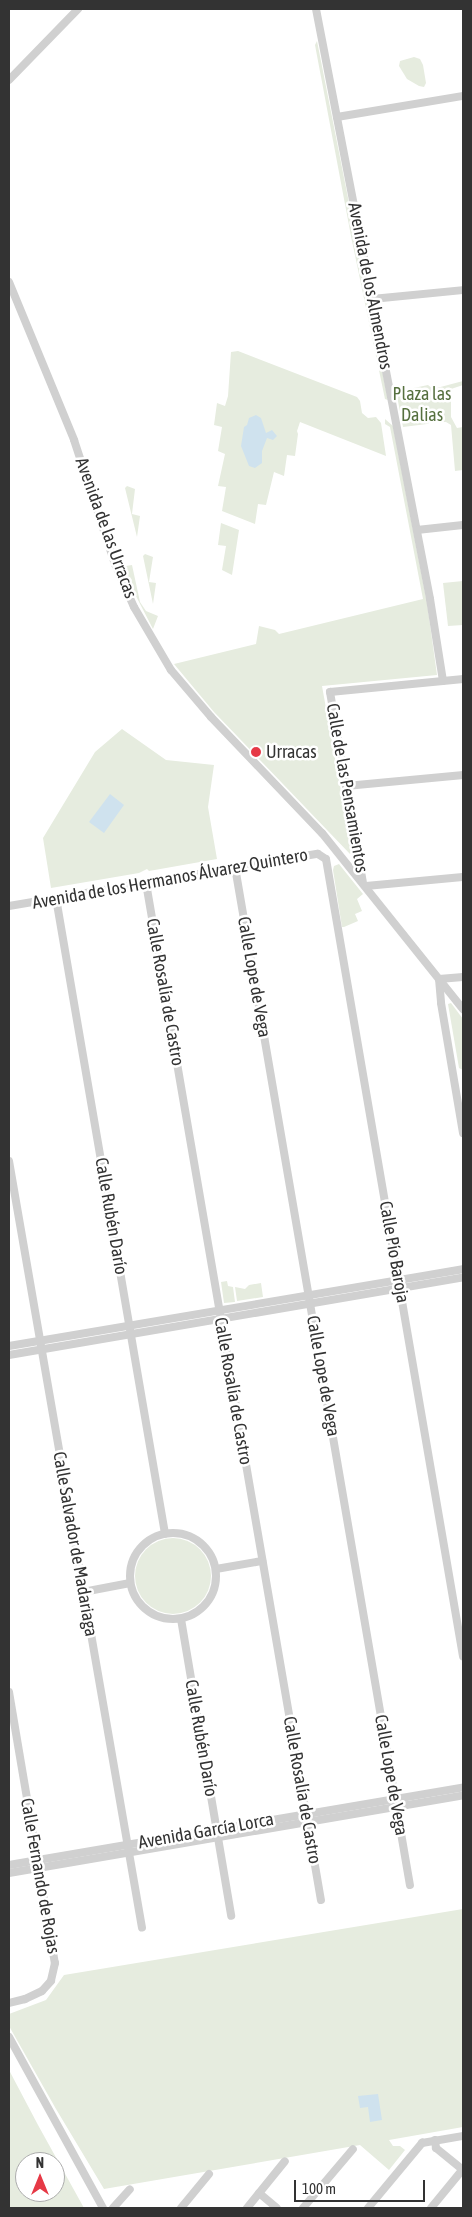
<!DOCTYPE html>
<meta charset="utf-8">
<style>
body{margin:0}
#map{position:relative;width:472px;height:2217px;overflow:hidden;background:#fff;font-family:"Asap Condensed",sans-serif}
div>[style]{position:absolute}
.green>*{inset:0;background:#e6ecdf}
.round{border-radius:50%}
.water>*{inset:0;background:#cfe2ee}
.minor>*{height:8px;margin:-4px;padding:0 4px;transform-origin:4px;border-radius:4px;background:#d0d0d0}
.minor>.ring{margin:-4px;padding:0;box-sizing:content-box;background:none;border:8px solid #d0d0d0;border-radius:50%}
.dots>*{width:14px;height:14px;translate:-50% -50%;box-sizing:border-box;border:2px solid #fff;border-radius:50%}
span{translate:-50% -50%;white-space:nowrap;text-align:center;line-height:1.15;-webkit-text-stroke:5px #fff;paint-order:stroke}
.street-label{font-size:18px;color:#333}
.park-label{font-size:18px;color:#56703f}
.poi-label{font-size:18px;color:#333}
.left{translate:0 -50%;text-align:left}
.frame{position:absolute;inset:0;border:10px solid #333;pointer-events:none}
.north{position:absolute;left:15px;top:2152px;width:50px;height:50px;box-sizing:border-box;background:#fff;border:1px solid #adadad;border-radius:50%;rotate:0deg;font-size:14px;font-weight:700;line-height:20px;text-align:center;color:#333}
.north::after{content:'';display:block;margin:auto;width:18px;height:22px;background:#e63946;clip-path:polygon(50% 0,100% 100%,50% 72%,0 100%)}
.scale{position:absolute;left:294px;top:2180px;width:131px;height:22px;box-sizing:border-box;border:2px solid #333;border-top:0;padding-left:6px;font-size:15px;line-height:18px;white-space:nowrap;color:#333;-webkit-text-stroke:4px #fff;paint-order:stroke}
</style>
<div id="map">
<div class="green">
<i style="clip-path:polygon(317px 41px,388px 400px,385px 399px,351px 236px,315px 45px)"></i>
<i style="clip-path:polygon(414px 57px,420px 59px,423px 65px,426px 83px,424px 87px,419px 86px,407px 79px,399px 66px,400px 61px)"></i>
<i style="clip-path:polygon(238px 351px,357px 397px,360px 401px,362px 413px,368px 418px,376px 417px,381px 423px,386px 456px,300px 422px,297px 431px,298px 434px,295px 456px,287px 455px,284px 476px,274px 472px,266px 505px,258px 504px,255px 524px,222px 511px,226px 487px,218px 486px,225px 454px,218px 451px,222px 427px,214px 425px,217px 403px,225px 406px,228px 396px,231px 352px)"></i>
<i style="clip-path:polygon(463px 381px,463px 385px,451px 389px,451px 417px,457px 428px,463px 427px,463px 470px,455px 471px,451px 425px,446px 422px,431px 422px,427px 424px,403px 427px,397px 396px,405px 394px,404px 390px,428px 385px,433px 389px)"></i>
<i style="clip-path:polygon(385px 419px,393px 426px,427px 603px,437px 675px,322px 686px,352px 852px,350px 854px,214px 712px,174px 664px,256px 644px,259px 626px,275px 630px,279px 634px,423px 599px,390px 427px,385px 424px)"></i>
<i style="clip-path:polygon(127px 486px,135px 489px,132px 514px,140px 516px,137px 537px,125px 488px)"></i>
<i style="clip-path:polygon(221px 523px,239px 530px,232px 575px,222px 570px,226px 546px,218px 545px)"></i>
<i style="clip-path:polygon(145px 554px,153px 557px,149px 582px,156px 583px,153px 604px,143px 556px)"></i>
<i style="clip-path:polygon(132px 565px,140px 602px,146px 611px,158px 616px,153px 629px,123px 571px,126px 566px)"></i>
<i style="clip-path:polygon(463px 581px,463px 625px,448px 626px,443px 583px)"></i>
<i style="clip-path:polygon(122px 729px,166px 760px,214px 765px,208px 807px,217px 859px,149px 871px,147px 869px,139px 873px,51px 888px,43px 838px,95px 752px)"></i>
<i style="clip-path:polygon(339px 864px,363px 894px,357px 899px,362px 911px,355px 914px,358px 921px,344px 927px,342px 927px,333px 870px,334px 866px)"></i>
<i style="clip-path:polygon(451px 1003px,463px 1019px,463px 1070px,459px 1068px,448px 1004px)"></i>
<i style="clip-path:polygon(227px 1281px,228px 1286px,233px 1287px,235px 1302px,224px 1303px,221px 1282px)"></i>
<i style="clip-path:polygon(261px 1283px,263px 1297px,237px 1301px,235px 1287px,245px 1289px,249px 1285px)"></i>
<i class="round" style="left:135px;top:1538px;width:76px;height:76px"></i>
<i style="clip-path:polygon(463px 1909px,463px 2127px,389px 2140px,393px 2146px,400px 2146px,405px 2150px,389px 2170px,360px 2145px,104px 2189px,56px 2109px,9px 2026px,9px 2014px,46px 2000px,64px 1975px)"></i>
<i style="clip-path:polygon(evenodd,9px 2070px,38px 2125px,84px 2208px,9px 2208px,9px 2070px,25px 2162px,55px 2162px,55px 2192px,25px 2192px,25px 2162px)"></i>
</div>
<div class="water">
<i style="clip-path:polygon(256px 415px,261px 418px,266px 433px,272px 430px,277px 436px,273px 440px,267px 438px,262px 451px,262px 463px,255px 468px,249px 466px,241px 446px,244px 427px,247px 425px,249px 418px)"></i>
<i style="clip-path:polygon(110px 794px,124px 805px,104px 833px,89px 822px)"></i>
<i style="clip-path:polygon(378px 2094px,382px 2120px,370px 2122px,368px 2107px,360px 2108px,358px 2096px)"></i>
</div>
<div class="minor">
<i style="left:316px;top:9px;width:601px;rotate:79.06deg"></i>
<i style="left:430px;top:599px;width:83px;rotate:81deg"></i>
<i style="left:9px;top:80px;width:99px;rotate:-45.8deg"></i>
<i style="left:337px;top:117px;width:128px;rotate:-9.5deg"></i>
<i style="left:9px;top:282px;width:171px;rotate:67.6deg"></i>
<i style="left:74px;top:440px;width:131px;rotate:71.7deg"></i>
<i style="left:115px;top:564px;width:47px;rotate:66.2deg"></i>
<i style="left:134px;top:607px;width:73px;rotate:59.6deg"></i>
<i style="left:171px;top:670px;width:62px;rotate:49.6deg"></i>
<i style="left:211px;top:717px;width:161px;rotate:46.3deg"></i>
<i style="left:322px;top:833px;width:226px;rotate:51.3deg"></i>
<i style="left:372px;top:299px;width:91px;rotate:-5.6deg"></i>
<i style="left:417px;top:530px;width:46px;rotate:-6.2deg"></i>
<i style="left:346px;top:786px;width:118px;rotate:-5.4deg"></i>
<i style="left:235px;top:867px;width:1033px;rotate:80.25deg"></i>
<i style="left:146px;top:883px;width:1032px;rotate:80.24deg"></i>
<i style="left:363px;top:883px;width:194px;rotate:-99.8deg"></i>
<i style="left:330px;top:692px;width:134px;rotate:-5.6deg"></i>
<i style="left:366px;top:886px;width:97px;rotate:-5.3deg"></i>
<i style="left:56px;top:898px;width:645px;rotate:80.27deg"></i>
<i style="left:9px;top:906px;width:313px;rotate:-9.6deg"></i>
<i style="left:318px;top:854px;width:9px;rotate:32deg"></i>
<i style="left:326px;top:859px;width:809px;rotate:80.25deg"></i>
<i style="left:439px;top:979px;width:24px;rotate:85deg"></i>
<i style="left:441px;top:1003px;width:132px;rotate:80.4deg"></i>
<i style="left:439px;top:979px;width:24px;rotate:-5deg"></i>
<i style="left:9px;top:1161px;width:778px;rotate:80.16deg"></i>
<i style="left:9px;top:1346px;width:460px;rotate:-9.6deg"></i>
<i style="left:9px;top:1355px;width:461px;rotate:-9.7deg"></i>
<i class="ring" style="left:130px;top:1533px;width:78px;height:78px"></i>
<i style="left:216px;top:1569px;width:47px;rotate:-9.9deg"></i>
<i style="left:83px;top:1592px;width:48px;rotate:-10.8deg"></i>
<i style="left:181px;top:1619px;width:301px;rotate:80.4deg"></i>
<i style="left:9px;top:1692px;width:275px;rotate:80.4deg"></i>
<i style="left:55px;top:1963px;width:18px;rotate:103deg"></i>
<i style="left:51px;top:1981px;width:13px;rotate:132deg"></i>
<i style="left:42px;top:1991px;width:19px;rotate:155deg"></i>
<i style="left:25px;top:1999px;width:16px;rotate:166deg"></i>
<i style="left:9px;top:1865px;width:461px;rotate:-9.7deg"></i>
<i style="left:9px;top:1873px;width:461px;rotate:-9.7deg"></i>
<i style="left:9px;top:2037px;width:195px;rotate:61.2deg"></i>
<i style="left:435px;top:2140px;width:8px;rotate:83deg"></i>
<i style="left:436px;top:2148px;width:35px;rotate:39deg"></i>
<i style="left:259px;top:2193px;width:23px;rotate:40deg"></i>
<i style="left:113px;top:2208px;width:25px;rotate:-48deg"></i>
<i style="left:181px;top:2208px;width:44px;rotate:-50.5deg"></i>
<i style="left:247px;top:2208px;width:60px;rotate:-51deg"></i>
<i style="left:303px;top:2208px;width:77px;rotate:-49.7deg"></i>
<i style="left:368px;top:2208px;width:85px;rotate:-50.3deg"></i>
<i style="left:422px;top:2143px;width:42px;rotate:-9.7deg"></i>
<i style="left:431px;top:2208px;width:50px;rotate:-50.6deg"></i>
</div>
<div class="dots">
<i style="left:256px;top:752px;background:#e63946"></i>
</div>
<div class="street-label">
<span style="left:370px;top:286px;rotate:79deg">Avenida de los Almendros</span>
<span style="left:106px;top:528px;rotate:70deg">Avenida de las Urracas</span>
<span style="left:347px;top:788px;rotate:80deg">Calle de las Pensamientos</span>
<span style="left:170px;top:879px;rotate:-10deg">Avenida de los Hermanos Álvarez Quintero</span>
<span style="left:254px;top:977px;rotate:80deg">Calle Lope de Vega</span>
<span style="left:165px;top:992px;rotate:80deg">Calle Rosalía de Castro</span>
<span style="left:111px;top:1216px;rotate:80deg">Calle Rubén Darío</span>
<span style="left:394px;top:1252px;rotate:80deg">Calle Pío Baroja</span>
<span style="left:323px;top:1376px;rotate:80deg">Calle Lope de Vega</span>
<span style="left:233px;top:1391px;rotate:80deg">Calle Rosalía de Castro</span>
<span style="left:75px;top:1544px;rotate:80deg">Calle Salvador de Madariaga</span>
<span style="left:201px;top:1738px;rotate:80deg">Calle Rubén Darío</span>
<span style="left:391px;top:1775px;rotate:80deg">Calle Lope de Vega</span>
<span style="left:302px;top:1790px;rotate:80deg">Calle Rosalía de Castro</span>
<span style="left:206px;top:1831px;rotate:-10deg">Avenida García Lorca</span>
<span style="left:40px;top:1876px;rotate:80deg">Calle Fernando de Rojas</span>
</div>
<div class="park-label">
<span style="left:422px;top:405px">Plaza las<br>Dalias</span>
</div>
<div class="poi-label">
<span class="left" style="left:266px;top:752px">Urracas</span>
</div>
<div class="frame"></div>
<div class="north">N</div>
<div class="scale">100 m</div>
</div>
